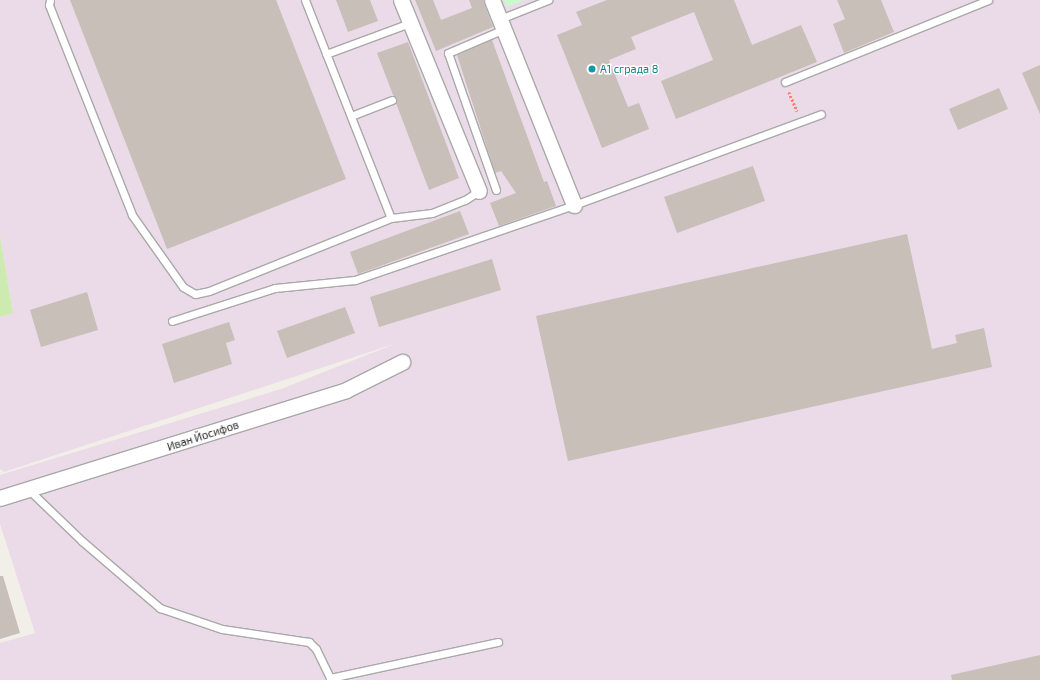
<!DOCTYPE html>
<meta charset="utf-8">
<style>
body{margin:0}
#map{position:relative;width:1040px;height:680px;overflow:hidden;background:#f2efe9;font-family:"Exo 2",sans-serif}
div>[style]{position:absolute}
.industrial>*{inset:0;background:#ebdbe8}
.grass>*{inset:0;background:#cdebb0}
.park>*{inset:0;background:#c8facc}
.building>*{inset:0;background:#c7bfb8}
.path>*{height:2.5px;margin-top:-1.25px;transform-origin:0;background:repeating-linear-gradient(90deg,#fa8072 0 2px,transparent 0 4px)}
.roads{filter:drop-shadow(1px 0 #a9a9a9) drop-shadow(-1px 0 #a9a9a9) drop-shadow(0 1px #a9a9a9) drop-shadow(0 -1px #a9a9a9)}
.lane>*{height:7px;margin:-3.5px;padding:0 3.5px;transform-origin:3.5px;border-radius:3.5px;background:#fff}
.street>*{height:15px;margin:-7.5px;padding:0 7.5px;transform-origin:7.5px;border-radius:7.5px;background:#fff}
.dots>*{width:11px;height:11px;translate:-50% -50%;box-sizing:border-box;border:2px solid #fff;border-radius:50%}
span{translate:-50% -50%;white-space:nowrap;text-align:center;line-height:1.15;-webkit-text-stroke:3px #fff;paint-order:stroke}
.culture-label{font-size:11px;color:#0d838f}
.left{translate:0 -50%;text-align:left}
.street-label{font-size:11px;color:#222}
</style>
<div id="map">
<div class="industrial">
<i style="clip-path:polygon(0 0,1040px 0,1040px 680px,0 680px,0 643px,35px 633px,0 524px,0 475px,281px 389px,397px 343px,4px 472px,0 469px,0 317px,13px 313px,0 235px)"></i>
</div>
<div class="grass">
<i style="clip-path:polygon(0 235px,13px 313px,0 317px)"></i>
</div>
<div class="park">
<i style="clip-path:polygon(504px 0,524px 0,507px 7px)"></i>
</div>
<div class="building">
<i style="clip-path:polygon(70px 0,276px 0,346px 179px,167px 249px)"></i>
<i style="clip-path:polygon(336px 0,370px 0,378px 21px,348px 32px)"></i>
<i style="clip-path:polygon(415px 0,433px 0,441px 20px,472px 8px,469px 0,483px 0,493px 27px,436px 51px)"></i>
<i style="clip-path:polygon(607px 0,734px 0,752px 45px,801px 25px,817px 62px,676px 119px,661px 81px,713px 60px,694px 12px,631px 37px,636px 49px,609px 60px,628px 107px,639px 103px,649px 129px,602px 148px,557px 35px,582px 25px,576px 12px)"></i>
<i style="clip-path:polygon(837px 0,881px 0,894px 32px,844px 53px,833px 24px,845px 19px)"></i>
<i style="clip-path:polygon(492px 40px,544px 182px,547px 181px,556px 206px,499px 226px,490px 203px,516px 193px,501px 171px,495px 173px,457px 55px)"></i>
<i style="clip-path:polygon(408px 42px,459px 178px,429px 190px,396px 103px,397px 99px,393px 95px,377px 53px)"></i>
<i style="clip-path:polygon(1040px 65px,1040px 114px,1022px 73px)"></i>
<i style="clip-path:polygon(999px 88px,1008px 109px,958px 130px,949px 109px)"></i>
<i style="clip-path:polygon(753px 166px,765px 201px,677px 233px,664px 197px)"></i>
<i style="clip-path:polygon(460px 211px,469px 234px,358px 274px,350px 252px)"></i>
<i style="clip-path:polygon(907px 234px,932px 349px,957px 343px,955px 335px,984px 328px,992px 367px,568px 461px,536px 316px)"></i>
<i style="clip-path:polygon(492px 259px,501px 290px,379px 327px,370px 297px)"></i>
<i style="clip-path:polygon(87px 292px,98px 330px,41px 347px,30px 310px)"></i>
<i style="clip-path:polygon(345px 307px,355px 333px,287px 358px,277px 331px)"></i>
<i style="clip-path:polygon(229px 322px,235px 340px,226px 343px,232px 364px,174px 383px,162px 344px)"></i>
<i style="clip-path:polygon(0 576px,3px 576px,20px 633px,0 639px)"></i>
<i style="clip-path:polygon(1040px 655px,1040px 680px,952px 680px,951px 675px)"></i>
</div>
<div class="path">
<i style="left:789px;top:92px;width:21px;rotate:67deg"></i>
</div>
<div class="roads">
<div class="lane">
<i style="left:50px;top:0;width:5px;rotate:101deg"></i>
<i style="left:49px;top:5px;width:226px;rotate:68.4deg"></i>
<i style="left:132px;top:215px;width:88px;rotate:54.7deg"></i>
<i style="left:183px;top:287px;width:14px;rotate:30deg"></i>
<i style="left:195px;top:294px;width:14px;rotate:-12deg"></i>
<i style="left:209px;top:291px;width:196px;rotate:-21.9deg"></i>
<i style="left:391px;top:218px;width:41px;rotate:-7deg"></i>
<i style="left:432px;top:213px;width:35px;rotate:-22deg"></i>
<i style="left:465px;top:200px;width:17px;rotate:-33deg"></i>
<i style="left:305px;top:0;width:234px;rotate:68.5deg"></i>
<i style="left:500px;top:19px;width:52px;rotate:-21.6deg"></i>
<i style="left:326px;top:54px;width:90px;rotate:-20.3deg"></i>
<i style="left:785px;top:82px;width:219px;rotate:-22deg"></i>
<i style="left:351px;top:116px;width:44px;rotate:-21.3deg"></i>
<i style="left:496px;top:190px;width:145px;rotate:-109.3deg"></i>
<i style="left:448px;top:53px;width:61px;rotate:-23.2deg"></i>
<i style="left:172px;top:321px;width:108px;rotate:-17.8deg"></i>
<i style="left:275px;top:288px;width:80px;rotate:-5.7deg"></i>
<i style="left:355px;top:280px;width:231px;rotate:-18.9deg"></i>
<i style="left:574px;top:205px;width:263px;rotate:-20.2deg"></i>
<i style="left:28px;top:489px;width:75px;rotate:43.9deg"></i>
<i style="left:82px;top:541px;width:103px;rotate:40.7deg"></i>
<i style="left:160px;top:608px;width:65px;rotate:18.7deg"></i>
<i style="left:222px;top:629px;width:88px;rotate:8.5deg"></i>
<i style="left:309px;top:642px;width:10px;rotate:45deg"></i>
<i style="left:316px;top:649px;width:32px;rotate:64deg"></i>
<i style="left:330px;top:678px;width:172px;rotate:-12.1deg"></i>
</div>
<div class="street">
<i style="left:401px;top:0;width:206px;rotate:67.8deg"></i>
<i style="left:492px;top:0;width:221px;rotate:68.2deg"></i>
<i style="left:0;top:498px;width:362px;rotate:-17.3deg"></i>
<i style="left:346px;top:390px;width:63px;rotate:-26.6deg"></i>
</div>
</div>
<div class="dots">
<i style="left:592px;top:69px;background:#0f9aa8"></i>
</div>
<div class="culture-label">
<span class="left" style="left:600px;top:69px">А1 сграда 8</span>
</div>
<div class="street-label">
<span style="left:203px;top:436px;rotate:-18deg">Иван Йосифов</span>
</div>
</div>
